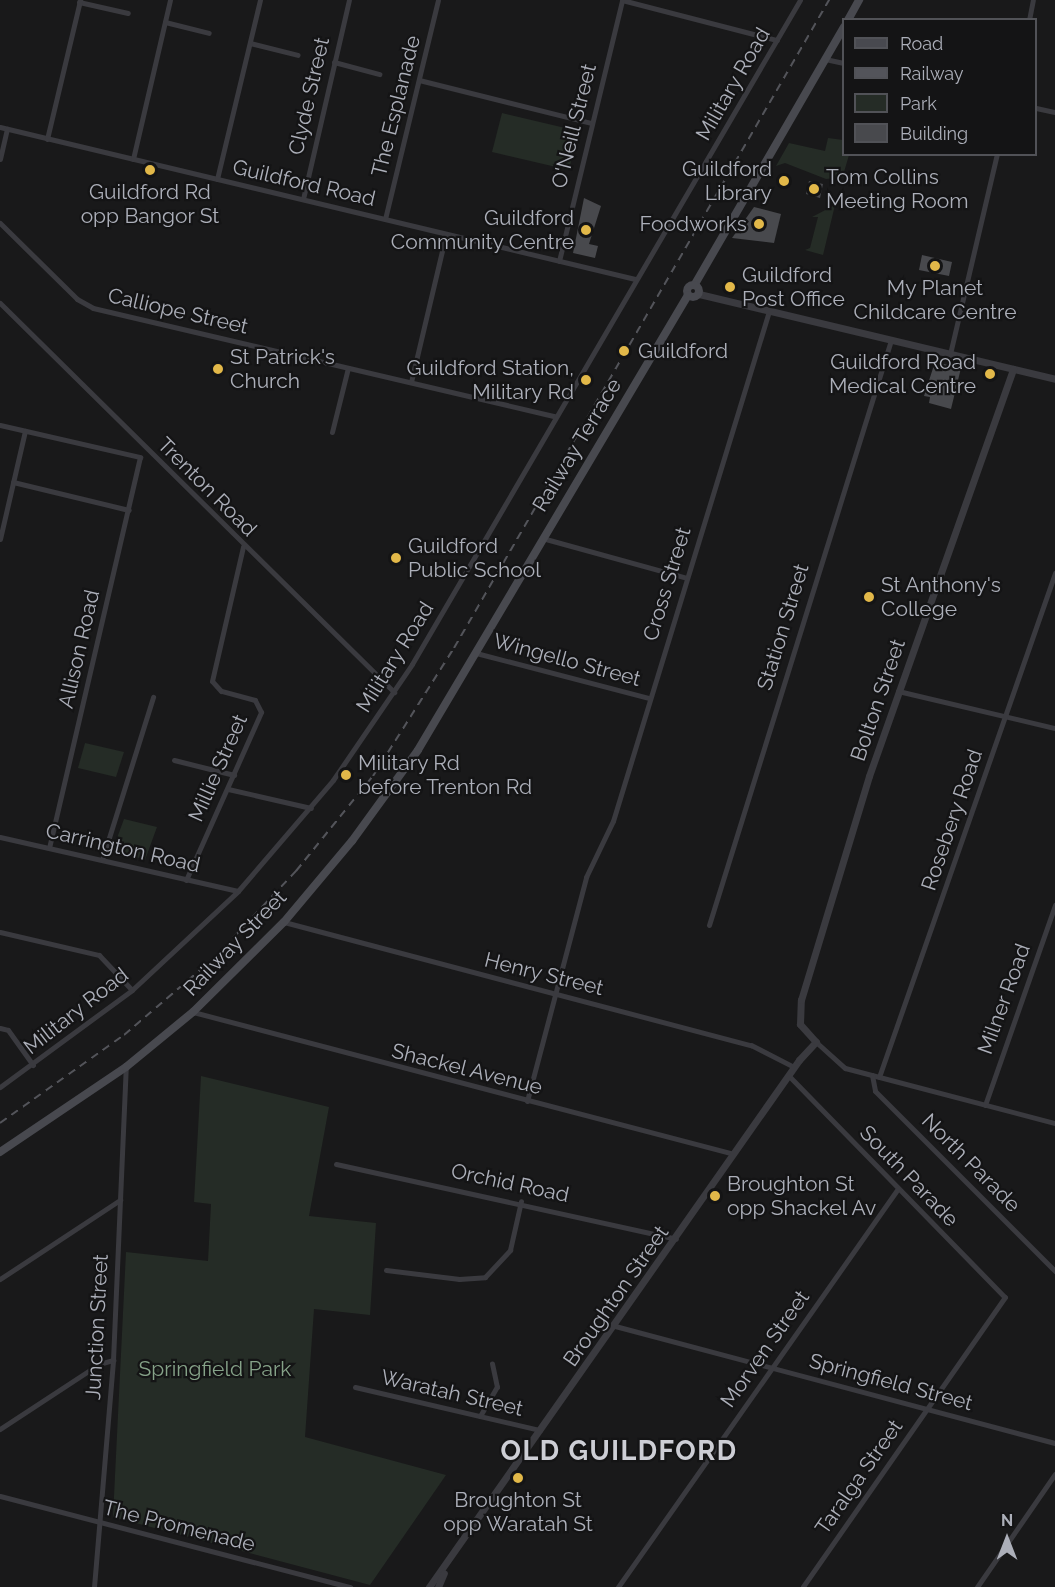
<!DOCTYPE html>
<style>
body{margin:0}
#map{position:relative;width:1055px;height:1587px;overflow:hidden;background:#19191a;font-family:Raleway,sans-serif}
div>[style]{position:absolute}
.green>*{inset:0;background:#252c26}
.building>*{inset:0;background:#48494d}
.minor>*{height:5px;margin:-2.5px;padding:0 2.5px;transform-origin:2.5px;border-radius:2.5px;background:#3a3a3f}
.tertiary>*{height:7px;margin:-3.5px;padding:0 3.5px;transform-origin:3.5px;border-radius:3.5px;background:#3a3a3f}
.secondary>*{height:8px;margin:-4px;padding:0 4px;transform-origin:4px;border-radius:4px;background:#48494f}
.secondary>.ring{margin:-4px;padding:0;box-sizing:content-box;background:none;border:8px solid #48494f;border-radius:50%}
.rail>*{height:2px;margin-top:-1px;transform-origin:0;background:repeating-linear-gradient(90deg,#53545a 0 8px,transparent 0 14px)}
.dots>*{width:16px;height:16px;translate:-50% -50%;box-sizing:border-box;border:3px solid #141415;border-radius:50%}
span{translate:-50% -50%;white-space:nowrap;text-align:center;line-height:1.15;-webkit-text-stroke:4.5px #141415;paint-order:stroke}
.street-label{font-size:21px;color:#acafb9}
.poi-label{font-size:21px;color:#acafb9}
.right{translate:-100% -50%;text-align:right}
.left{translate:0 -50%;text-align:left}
.park-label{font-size:21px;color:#85a288}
.district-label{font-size:27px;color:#cdced5;font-weight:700;letter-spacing:1.5px}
.legend{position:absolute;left:842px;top:18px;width:195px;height:138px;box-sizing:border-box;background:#141415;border:2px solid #515257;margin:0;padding:8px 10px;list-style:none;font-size:18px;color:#acafb9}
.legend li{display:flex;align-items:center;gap:12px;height:30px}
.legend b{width:30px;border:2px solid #515257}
.north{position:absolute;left:977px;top:1509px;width:60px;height:60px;-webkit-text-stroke:4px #141415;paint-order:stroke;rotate:0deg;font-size:16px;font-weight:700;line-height:24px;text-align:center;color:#acafb9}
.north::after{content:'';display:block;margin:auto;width:21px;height:27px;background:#acafb9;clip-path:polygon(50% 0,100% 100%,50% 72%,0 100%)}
</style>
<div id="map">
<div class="green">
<i style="clip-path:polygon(502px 113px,578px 131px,569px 170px,492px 152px)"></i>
<i style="clip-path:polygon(828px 138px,843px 140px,844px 154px,849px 155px,844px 172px,855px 176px,826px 179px,785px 163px,776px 166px,789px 143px,825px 151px)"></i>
<i style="clip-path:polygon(835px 205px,823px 255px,805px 250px,810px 248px,818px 217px,812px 217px)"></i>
<i style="clip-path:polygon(85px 743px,124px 752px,116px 777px,78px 768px)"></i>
<i style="clip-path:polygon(124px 819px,157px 827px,145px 860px,113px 849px)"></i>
<i style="clip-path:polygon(201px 1076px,329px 1107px,309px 1216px,376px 1223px,370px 1315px,314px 1309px,305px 1437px,446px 1475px,370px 1585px,113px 1517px,126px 1252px,208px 1261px,211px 1204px,194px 1202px)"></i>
</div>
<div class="building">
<i style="clip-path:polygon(809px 181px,823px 184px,820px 198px,806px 194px)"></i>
<i style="clip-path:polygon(584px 198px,601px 206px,589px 244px,598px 246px,595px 258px,573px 253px)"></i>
<i style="clip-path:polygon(754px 207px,781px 214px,774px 243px,732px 238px)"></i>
<i style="clip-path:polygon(922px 255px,952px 262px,949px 276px,919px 270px)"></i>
<i style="clip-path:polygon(935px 362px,961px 368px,951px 409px,929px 403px,930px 397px,924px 396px)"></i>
</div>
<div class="minor">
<i style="left:622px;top:0;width:160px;rotate:14.5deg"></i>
<i style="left:79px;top:2px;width:50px;rotate:12.7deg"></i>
<i style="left:1029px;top:20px;width:20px;rotate:-79deg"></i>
<i style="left:165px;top:22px;width:45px;rotate:14deg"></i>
<i style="left:250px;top:43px;width:49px;rotate:14deg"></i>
<i style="left:825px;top:59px;width:19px;rotate:12deg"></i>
<i style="left:334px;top:62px;width:47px;rotate:14.9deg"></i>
<i style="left:419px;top:80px;width:178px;rotate:14deg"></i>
<i style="left:1036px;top:108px;width:19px;rotate:12deg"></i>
<i style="left:0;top:127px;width:653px;rotate:13.46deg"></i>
<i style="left:47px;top:139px;width:143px;rotate:-76.6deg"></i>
<i style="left:0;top:159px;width:31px;rotate:-77deg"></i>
<i style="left:133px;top:159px;width:163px;rotate:-76.9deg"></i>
<i style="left:217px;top:179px;width:184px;rotate:-76.5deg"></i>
<i style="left:303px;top:199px;width:204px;rotate:-77deg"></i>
<i style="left:385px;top:219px;width:225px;rotate:-76.4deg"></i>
<i style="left:0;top:223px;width:108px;rotate:44.6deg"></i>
<i style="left:77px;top:299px;width:18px;rotate:29deg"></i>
<i style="left:93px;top:308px;width:474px;rotate:13.2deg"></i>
<i style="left:559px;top:261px;width:268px;rotate:-76.4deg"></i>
<i style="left:0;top:303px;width:554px;rotate:44.63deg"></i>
<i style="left:950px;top:354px;width:205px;rotate:-76.8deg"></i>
<i style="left:411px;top:382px;width:152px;rotate:-76.7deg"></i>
<i style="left:0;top:425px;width:144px;rotate:12.9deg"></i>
<i style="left:332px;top:432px;width:66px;rotate:-76deg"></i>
<i style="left:13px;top:482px;width:119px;rotate:13.6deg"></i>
<i style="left:542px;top:538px;width:150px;rotate:15.4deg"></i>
<i style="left:0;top:539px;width:111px;rotate:-77deg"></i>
<i style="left:476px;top:653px;width:179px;rotate:14.6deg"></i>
<i style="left:898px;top:691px;width:161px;rotate:13.3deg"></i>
<i style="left:174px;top:760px;width:62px;rotate:14deg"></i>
<i style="left:228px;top:789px;width:85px;rotate:12.9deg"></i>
<i style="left:0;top:837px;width:244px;rotate:12.8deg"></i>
<i style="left:49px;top:848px;width:401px;rotate:-76.9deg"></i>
<i style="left:102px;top:860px;width:171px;rotate:-72.6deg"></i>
<i style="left:186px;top:880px;width:184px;rotate:-65.9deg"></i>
<i style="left:261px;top:712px;width:13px;rotate:-117deg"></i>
<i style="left:255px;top:700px;width:35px;rotate:-165deg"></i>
<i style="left:221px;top:691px;width:13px;rotate:-132deg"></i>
<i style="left:212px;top:681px;width:138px;rotate:-77deg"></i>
<i style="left:284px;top:922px;width:483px;rotate:14.8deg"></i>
<i style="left:751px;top:1045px;width:48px;rotate:27.1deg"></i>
<i style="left:709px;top:925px;width:613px;rotate:-72.72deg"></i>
<i style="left:0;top:932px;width:102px;rotate:13.1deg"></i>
<i style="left:99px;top:955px;width:48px;rotate:46.7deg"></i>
<i style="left:193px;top:1012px;width:559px;rotate:14.71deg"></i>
<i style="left:0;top:1028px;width:8px;rotate:14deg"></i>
<i style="left:8px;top:1030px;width:43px;rotate:54.5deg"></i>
<i style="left:816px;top:1042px;width:39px;rotate:42deg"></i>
<i style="left:845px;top:1068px;width:217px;rotate:14.7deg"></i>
<i style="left:872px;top:1075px;width:16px;rotate:79deg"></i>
<i style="left:875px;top:1091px;width:255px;rotate:45deg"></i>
<i style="left:789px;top:1076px;width:309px;rotate:45.7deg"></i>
<i style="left:1005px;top:1297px;width:353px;rotate:124.9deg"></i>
<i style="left:879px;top:1077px;width:534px;rotate:-70.75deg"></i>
<i style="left:0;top:1087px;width:164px;rotate:-36.3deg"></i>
<i style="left:132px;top:990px;width:145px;rotate:-43deg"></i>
<i style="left:238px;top:891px;width:146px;rotate:-49.4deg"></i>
<i style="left:333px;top:780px;width:140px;rotate:-55.7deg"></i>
<i style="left:412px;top:664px;width:769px;rotate:-59.7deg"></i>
<i style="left:527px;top:1101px;width:232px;rotate:-75.2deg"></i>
<i style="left:586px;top:877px;width:62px;rotate:-64.3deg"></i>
<i style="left:613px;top:821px;width:533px;rotate:-72.99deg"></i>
<i style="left:985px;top:1105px;width:212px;rotate:-70.7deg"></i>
<i style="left:336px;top:1164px;width:348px;rotate:12.4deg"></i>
<i style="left:386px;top:1270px;width:74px;rotate:7deg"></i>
<i style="left:459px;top:1279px;width:26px;rotate:-4deg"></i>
<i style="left:485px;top:1277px;width:37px;rotate:-47deg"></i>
<i style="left:510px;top:1250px;width:50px;rotate:-77.3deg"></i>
<i style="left:0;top:1279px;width:144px;rotate:-33.4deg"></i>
<i style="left:615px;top:1326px;width:455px;rotate:14.9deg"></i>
<i style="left:355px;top:1387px;width:190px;rotate:13.1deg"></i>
<i style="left:480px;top:1416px;width:34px;rotate:-60deg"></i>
<i style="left:497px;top:1387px;width:24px;rotate:-102deg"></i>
<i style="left:0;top:1429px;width:118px;rotate:-33.3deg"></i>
<i style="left:99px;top:1364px;width:15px;rotate:-16deg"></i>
<i style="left:0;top:1496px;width:362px;rotate:14.6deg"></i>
<i style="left:94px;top:1587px;width:228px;rotate:-85.2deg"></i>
<i style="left:113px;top:1360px;width:293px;rotate:-87.5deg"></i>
<i style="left:618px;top:1587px;width:487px;rotate:-54.9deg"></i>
<i style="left:977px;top:1587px;width:137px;rotate:-55.4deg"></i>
</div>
<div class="tertiary">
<i style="left:699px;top:294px;width:366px;rotate:13.4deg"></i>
<i style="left:429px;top:1587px;width:644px;rotate:-54.93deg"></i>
<i style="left:799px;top:1060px;width:25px;rotate:-47deg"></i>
<i style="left:816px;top:1042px;width:24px;rotate:-132deg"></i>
<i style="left:800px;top:1024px;width:24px;rotate:-88deg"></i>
<i style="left:801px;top:1000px;width:234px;rotate:-73.1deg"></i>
<i style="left:869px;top:776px;width:432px;rotate:-70.5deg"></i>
<i style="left:438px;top:1587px;width:15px;rotate:-67deg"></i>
</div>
<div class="secondary">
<i style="left:848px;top:20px;width:23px;rotate:-61deg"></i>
<i style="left:695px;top:284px;width:297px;rotate:-59.9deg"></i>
<i class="ring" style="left:687px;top:285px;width:4px;height:4px"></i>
<i style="left:0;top:1152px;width:152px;rotate:-34deg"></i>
<i style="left:126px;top:1067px;width:87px;rotate:-39.4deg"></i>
<i style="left:193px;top:1012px;width:128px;rotate:-44.7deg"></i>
<i style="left:284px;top:922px;width:106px;rotate:-50deg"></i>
<i style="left:352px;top:841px;width:112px;rotate:-54deg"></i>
<i style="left:418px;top:750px;width:529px;rotate:-59.31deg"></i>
</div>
<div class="rail">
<i style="left:0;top:1123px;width:152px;rotate:-35.4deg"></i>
<i style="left:124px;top:1035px;width:118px;rotate:-40.5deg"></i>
<i style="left:214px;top:958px;width:120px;rotate:-46.7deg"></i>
<i style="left:296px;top:871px;width:122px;rotate:-51deg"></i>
<i style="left:373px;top:776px;width:151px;rotate:-57.7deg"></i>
<i style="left:454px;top:648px;width:749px;rotate:-59.94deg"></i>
</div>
<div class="dots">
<i style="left:150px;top:170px;background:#e2b849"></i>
<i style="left:784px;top:181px;background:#e2b849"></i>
<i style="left:814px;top:189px;background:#e2b849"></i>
<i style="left:759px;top:224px;background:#e2b849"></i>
<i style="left:586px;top:230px;background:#e2b849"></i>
<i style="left:935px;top:266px;background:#e2b849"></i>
<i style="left:730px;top:287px;background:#e2b849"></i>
<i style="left:624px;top:351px;background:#e2b849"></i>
<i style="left:218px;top:369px;background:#e2b849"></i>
<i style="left:990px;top:374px;background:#e2b849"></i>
<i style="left:586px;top:380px;background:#e2b849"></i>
<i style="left:396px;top:558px;background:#e2b849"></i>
<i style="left:869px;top:597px;background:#e2b849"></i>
<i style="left:346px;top:775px;background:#e2b849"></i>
<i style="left:715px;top:1196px;background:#e2b849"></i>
<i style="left:518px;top:1478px;background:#e2b849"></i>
</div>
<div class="street-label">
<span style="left:733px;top:84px;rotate:-60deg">Military Road</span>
<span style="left:309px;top:96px;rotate:-77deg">Clyde Street</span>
<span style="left:396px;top:106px;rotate:-76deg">The Esplanade</span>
<span style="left:574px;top:126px;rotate:-76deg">O'Neill Street</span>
<span style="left:304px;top:183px;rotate:13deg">Guildford Road</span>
<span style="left:178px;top:311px;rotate:13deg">Calliope Street</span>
<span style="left:577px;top:445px;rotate:-59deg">Railway Terrace</span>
<span style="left:207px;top:487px;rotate:45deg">Trenton Road</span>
<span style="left:667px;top:584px;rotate:-73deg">Cross Street</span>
<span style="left:783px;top:627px;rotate:-73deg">Station Street</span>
<span style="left:79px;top:649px;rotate:-77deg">Allison Road</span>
<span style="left:395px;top:657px;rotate:-58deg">Military Road</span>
<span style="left:567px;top:660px;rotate:15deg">Wingello Street</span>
<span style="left:878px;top:700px;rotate:-71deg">Bolton Street</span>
<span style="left:218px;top:768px;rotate:-66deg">Millie Street</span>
<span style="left:952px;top:820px;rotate:-71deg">Rosebery Road</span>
<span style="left:123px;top:848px;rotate:13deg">Carrington Road</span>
<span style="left:235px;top:943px;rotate:-46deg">Railway Street</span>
<span style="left:544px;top:974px;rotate:14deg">Henry Street</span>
<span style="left:1004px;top:999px;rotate:-70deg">Milner Road</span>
<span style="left:76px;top:1011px;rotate:-38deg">Military Road</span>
<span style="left:467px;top:1069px;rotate:14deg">Shackel Avenue</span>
<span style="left:971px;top:1163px;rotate:45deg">North Parade</span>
<span style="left:909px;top:1176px;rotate:46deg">South Parade</span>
<span style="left:510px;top:1183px;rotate:12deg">Orchid Road</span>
<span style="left:616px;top:1296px;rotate:-55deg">Broughton Street</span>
<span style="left:97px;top:1327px;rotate:-87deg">Junction Street</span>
<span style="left:765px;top:1349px;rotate:-55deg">Morven Street</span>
<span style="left:891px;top:1382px;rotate:15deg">Springfield Street</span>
<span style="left:452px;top:1393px;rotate:13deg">Waratah Street</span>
<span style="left:859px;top:1477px;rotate:-55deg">Taralga Street</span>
<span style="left:179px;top:1526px;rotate:14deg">The Promenade</span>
</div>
<div class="poi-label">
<span class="right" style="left:772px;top:181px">Guildford<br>Library</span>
<span class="left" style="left:826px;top:189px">Tom Collins<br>Meeting Room</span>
<span style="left:150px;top:204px">Guildford Rd<br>opp Bangor St</span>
<span class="right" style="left:574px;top:230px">Guildford<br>Community Centre</span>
<span class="right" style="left:747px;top:224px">Foodworks</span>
<span class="left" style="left:742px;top:287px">Guildford<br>Post Office</span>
<span style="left:935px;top:300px">My Planet<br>Childcare Centre</span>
<span class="left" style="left:638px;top:351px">Guildford</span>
<span class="left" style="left:230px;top:369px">St Patrick's<br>Church</span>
<span class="right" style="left:976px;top:374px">Guildford Road<br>Medical Centre</span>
<span class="right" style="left:574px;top:380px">Guildford Station,<br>Military Rd</span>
<span class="left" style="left:408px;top:558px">Guildford<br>Public School</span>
<span class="left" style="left:881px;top:597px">St Anthony's<br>College</span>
<span class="left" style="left:358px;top:775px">Military Rd<br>before Trenton Rd</span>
<span class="left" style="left:727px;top:1196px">Broughton St<br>opp Shackel Av</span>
<span style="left:518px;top:1512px">Broughton St<br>opp Waratah St</span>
</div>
<div class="park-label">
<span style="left:215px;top:1369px">Springfield Park</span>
</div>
<div class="district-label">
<span style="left:619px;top:1451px">OLD GUILDFORD</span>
</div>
<ul class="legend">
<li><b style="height:8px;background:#48494f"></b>Road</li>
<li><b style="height:8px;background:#53545a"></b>Railway</li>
<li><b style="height:16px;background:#252c26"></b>Park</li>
<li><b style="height:16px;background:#48494d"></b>Building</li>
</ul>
<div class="north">N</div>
</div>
